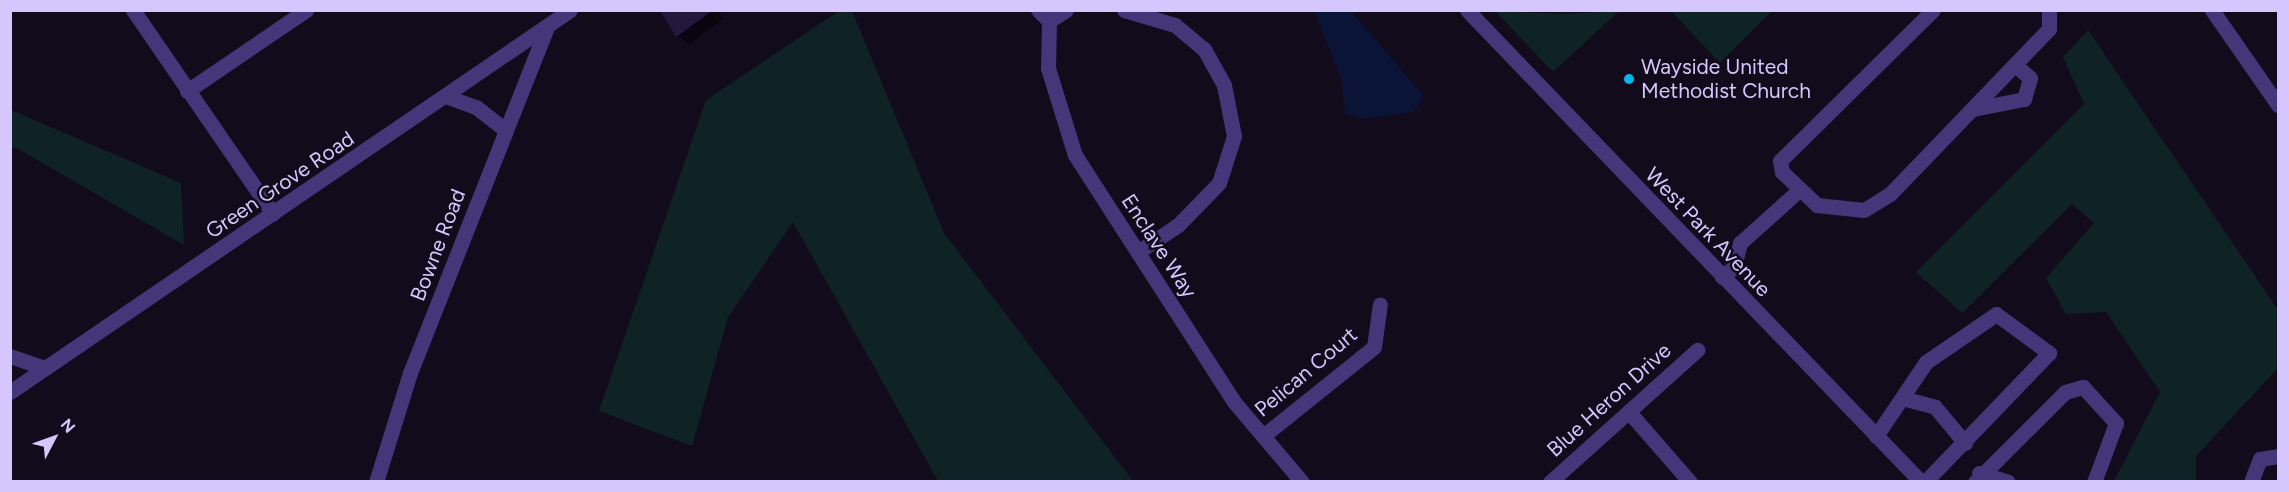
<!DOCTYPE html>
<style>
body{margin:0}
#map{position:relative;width:2289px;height:492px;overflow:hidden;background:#110b1c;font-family:Figtree,sans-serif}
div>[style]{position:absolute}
.green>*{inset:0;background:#0f2326}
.water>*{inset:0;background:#091437}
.shadow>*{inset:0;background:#0007}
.building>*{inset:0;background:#24183d}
.minor>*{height:15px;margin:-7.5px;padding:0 7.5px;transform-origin:7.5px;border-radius:7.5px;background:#43377a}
.dots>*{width:16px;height:16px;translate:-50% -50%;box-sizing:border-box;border:3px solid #110b1c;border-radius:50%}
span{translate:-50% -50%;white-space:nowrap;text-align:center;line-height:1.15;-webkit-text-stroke:5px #110b1c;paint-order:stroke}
.poi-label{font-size:21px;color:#d5c7fe}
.left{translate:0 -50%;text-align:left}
.street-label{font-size:21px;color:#d5c7fe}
.frame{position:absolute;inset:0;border:12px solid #d5c7fe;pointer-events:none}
.north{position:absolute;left:24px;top:408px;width:60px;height:60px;-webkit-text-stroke:4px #110b1c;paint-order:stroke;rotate:49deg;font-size:16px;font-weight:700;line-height:24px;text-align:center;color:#d5c7fe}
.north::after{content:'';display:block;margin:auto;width:21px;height:27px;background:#d5c7fe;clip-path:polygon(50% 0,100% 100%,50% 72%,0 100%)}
</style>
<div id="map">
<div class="green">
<i style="clip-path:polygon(839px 11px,852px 11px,944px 233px,1133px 481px,938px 481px,793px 222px,728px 317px,692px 446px,599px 411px,706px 100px)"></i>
<i style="clip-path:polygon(1495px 11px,1562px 14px,1619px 11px,1553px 72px)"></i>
<i style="clip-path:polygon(1671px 11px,1772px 11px,1720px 63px)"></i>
<i style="clip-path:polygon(2088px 30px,2278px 310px,2278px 368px,2196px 456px,2196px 481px,2114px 481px,2160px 392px,2106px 312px,2066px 314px,2046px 278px,2094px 223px,2072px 204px,1962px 313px,1916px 272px,2084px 104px,2063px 57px)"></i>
<i style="clip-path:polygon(11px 110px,181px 183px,184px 245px,15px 147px,11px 150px)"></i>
</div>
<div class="water">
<i style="clip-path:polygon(1314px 11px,1351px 11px,1424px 96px,1414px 112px,1361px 119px,1345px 113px,1341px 78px)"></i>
</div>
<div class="shadow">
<i style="clip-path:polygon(662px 10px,718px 10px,723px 19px,690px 44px,677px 36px)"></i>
</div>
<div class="building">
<i style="clip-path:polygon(660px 10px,713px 10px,676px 37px)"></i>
</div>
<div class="minor">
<i style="left:133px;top:10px;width:247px;rotate:55.5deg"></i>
<i style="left:1038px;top:10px;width:16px;rotate:45deg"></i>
<i style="left:1049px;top:21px;width:47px;rotate:91.2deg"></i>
<i style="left:1048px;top:68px;width:91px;rotate:72.8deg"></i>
<i style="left:1075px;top:155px;width:295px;rotate:57.2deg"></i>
<i style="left:1235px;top:403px;width:104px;rotate:49.7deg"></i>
<i style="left:1124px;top:10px;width:53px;rotate:16.4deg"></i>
<i style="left:1175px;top:25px;width:38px;rotate:40deg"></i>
<i style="left:1204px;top:49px;width:41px;rotate:60.9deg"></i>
<i style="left:1224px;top:85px;width:52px;rotate:78.9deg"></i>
<i style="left:1234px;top:136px;width:49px;rotate:107.7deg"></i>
<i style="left:1219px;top:183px;width:59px;rotate:134.3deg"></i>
<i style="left:1178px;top:225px;width:48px;rotate:146deg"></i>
<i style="left:1467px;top:10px;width:655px;rotate:46.11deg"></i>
<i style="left:1933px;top:10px;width:215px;rotate:135.4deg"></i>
<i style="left:1780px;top:161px;width:11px;rotate:80deg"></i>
<i style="left:1782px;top:172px;width:48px;rotate:43.3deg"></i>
<i style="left:1817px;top:205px;width:47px;rotate:6.1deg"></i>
<i style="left:1864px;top:210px;width:31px;rotate:-32deg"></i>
<i style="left:1890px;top:194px;width:229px;rotate:-46.1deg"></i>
<i style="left:2049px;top:29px;width:19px;rotate:-90deg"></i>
<i style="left:2212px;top:10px;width:116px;rotate:55.2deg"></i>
<i style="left:1049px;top:21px;width:20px;rotate:-33deg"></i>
<i style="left:187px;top:91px;width:144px;rotate:-34.2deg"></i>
<i style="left:448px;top:97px;width:30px;rotate:20deg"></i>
<i style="left:476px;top:107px;width:37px;rotate:38deg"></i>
<i style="left:1973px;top:109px;width:52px;rotate:-11.1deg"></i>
<i style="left:2024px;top:99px;width:22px;rotate:-74deg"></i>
<i style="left:2030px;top:78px;width:18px;rotate:-139deg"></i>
<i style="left:1722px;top:277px;width:16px;rotate:-40deg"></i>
<i style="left:1734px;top:267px;width:25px;rotate:-76deg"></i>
<i style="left:1740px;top:243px;width:79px;rotate:-41.9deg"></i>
<i style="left:10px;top:356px;width:37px;rotate:19deg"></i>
<i style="left:10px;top:392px;width:678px;rotate:-34.3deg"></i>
<i style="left:1906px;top:399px;width:30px;rotate:15deg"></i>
<i style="left:1935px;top:407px;width:47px;rotate:50.2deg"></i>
<i style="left:1629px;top:412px;width:93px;rotate:48.9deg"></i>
<i style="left:1263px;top:436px;width:142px;rotate:-38.7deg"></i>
<i style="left:1374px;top:347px;width:43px;rotate:-82.1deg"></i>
<i style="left:1876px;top:436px;width:89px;rotate:-56deg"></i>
<i style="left:1926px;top:362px;width:85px;rotate:-34.4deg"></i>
<i style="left:1996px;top:314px;width:66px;rotate:36.3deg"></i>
<i style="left:2049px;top:353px;width:179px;rotate:133.9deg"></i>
<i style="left:1979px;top:473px;width:30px;rotate:17deg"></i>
<i style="left:376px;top:482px;width:114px;rotate:-72.7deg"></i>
<i style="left:410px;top:373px;width:372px;rotate:-68.4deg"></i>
<i style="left:1550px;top:482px;width:198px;rotate:-41.9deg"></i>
<i style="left:1975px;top:482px;width:127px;rotate:-45deg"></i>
<i style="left:2065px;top:392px;width:19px;rotate:-16deg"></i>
<i style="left:2083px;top:387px;width:49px;rotate:47.5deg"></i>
<i style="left:2116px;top:423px;width:63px;rotate:110.4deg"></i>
<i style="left:2251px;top:482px;width:25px;rotate:-69deg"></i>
<i style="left:2260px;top:459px;width:18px;rotate:-9deg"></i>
</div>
<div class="dots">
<i style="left:1629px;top:79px;background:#04b6ed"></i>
</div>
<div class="poi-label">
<span class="left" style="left:1641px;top:79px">Wayside United<br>Methodist Church</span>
</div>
<div class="street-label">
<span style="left:280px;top:185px;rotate:-34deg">Green Grove Road</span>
<span style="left:1708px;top:232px;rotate:46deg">West Park Avenue</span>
<span style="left:438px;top:245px;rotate:-69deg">Bowne Road</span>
<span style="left:1159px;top:246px;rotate:57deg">Enclave Way</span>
<span style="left:1306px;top:372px;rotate:-40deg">Pelican Court</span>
<span style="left:1609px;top:400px;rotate:-42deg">Blue Heron Drive</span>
</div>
<div class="frame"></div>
<div class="north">N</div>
</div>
